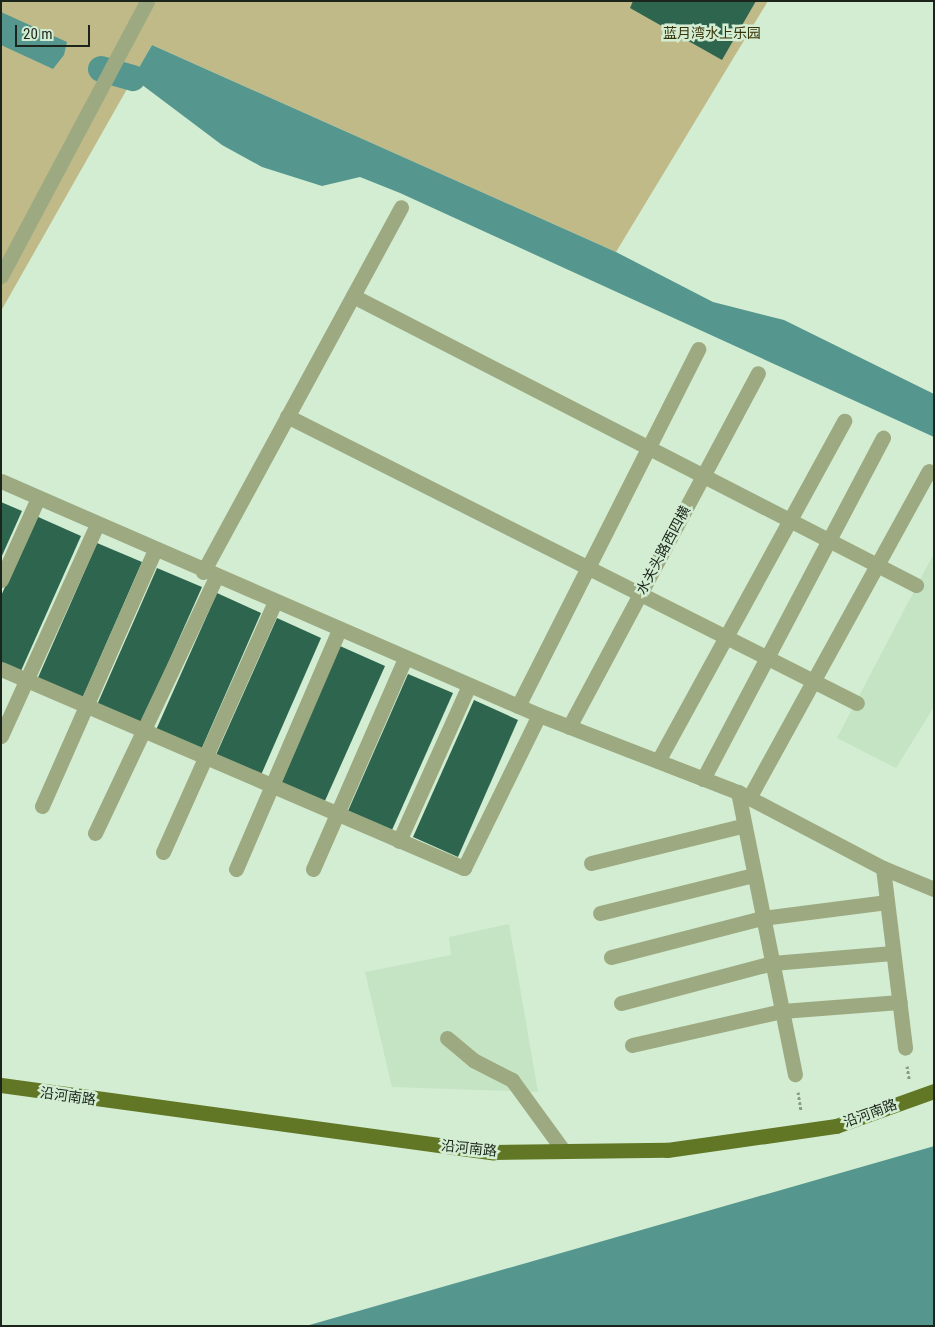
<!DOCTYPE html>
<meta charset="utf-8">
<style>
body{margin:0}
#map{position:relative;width:935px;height:1327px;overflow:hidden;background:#d3edd2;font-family:"Roboto Condensed","Noto Sans SC",sans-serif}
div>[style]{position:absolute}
.built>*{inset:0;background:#c5e4c3}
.green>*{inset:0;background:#c0ba89}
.water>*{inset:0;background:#55978f}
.canal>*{height:26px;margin:-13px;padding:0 13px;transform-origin:13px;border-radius:13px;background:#55978f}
.building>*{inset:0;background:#2e654f}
.path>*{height:3px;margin-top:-1.5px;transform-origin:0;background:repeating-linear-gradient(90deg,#899c88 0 2.5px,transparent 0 5px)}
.minor>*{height:15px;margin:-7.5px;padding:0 7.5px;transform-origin:7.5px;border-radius:7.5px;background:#9daa81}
.major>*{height:15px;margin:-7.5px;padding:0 7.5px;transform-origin:7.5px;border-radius:7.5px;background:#627725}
span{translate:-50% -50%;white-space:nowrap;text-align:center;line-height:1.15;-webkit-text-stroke:5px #d3edd2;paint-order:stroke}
.park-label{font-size:14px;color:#393308}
.street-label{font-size:14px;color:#1b251b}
.frame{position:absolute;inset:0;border:2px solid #1b251b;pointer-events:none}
.scale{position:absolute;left:15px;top:25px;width:75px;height:22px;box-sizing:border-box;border:2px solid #1b251b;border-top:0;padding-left:6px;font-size:15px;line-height:18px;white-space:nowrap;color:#1b251b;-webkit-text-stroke:4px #d3edd2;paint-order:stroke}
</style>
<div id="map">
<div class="built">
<i style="clip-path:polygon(934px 553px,934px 707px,896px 768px,837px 738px)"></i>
<i style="clip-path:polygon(509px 924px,538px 1092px,392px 1087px,365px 972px,451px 955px,449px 937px)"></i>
</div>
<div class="green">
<i style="clip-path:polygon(1px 1px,768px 1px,616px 252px,152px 45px,1px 311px)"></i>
</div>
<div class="water">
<i style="clip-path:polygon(1px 12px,67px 42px,64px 55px,53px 69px,1px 45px)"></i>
<i style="clip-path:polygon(152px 45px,616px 252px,713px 302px,784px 320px,934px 394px,934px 437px,400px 193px,360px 177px,322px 186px,262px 167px,222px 145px,133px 78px)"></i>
<i style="clip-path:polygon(934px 1146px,934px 1326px,306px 1326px,931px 1147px)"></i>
</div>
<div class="canal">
<i style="left:101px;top:69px;width:33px;rotate:16deg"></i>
</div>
<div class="building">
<i style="clip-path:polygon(633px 1px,756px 1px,722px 60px,630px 8px)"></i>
<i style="clip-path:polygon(1px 502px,22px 511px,1px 558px)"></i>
<i style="clip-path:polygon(36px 516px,81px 536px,20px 673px,1px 664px,1px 596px)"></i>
<i style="clip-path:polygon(97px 543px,142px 562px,82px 699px,37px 680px)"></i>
<i style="clip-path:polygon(157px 568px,202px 587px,141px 724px,97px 705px)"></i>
<i style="clip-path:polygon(217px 593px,261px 613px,201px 750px,156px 730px)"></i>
<i style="clip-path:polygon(277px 618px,321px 638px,261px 775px,216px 755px)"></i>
<i style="clip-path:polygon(340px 646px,385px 666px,324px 803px,280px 784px)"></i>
<i style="clip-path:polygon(408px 674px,453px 693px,392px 830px,348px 811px)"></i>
<i style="clip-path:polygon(474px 700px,518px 720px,458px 857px,413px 837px)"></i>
</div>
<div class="path">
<i style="left:907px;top:1066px;width:13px;rotate:81deg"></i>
<i style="left:798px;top:1092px;width:18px;rotate:81deg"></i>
</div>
<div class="minor">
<i style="left:1px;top:276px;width:311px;rotate:-62deg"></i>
<i style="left:353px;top:296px;width:633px;rotate:27.17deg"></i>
<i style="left:287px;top:416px;width:638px;rotate:26.73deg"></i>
<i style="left:1px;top:481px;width:587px;rotate:23.51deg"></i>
<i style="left:539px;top:715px;width:213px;rotate:21.2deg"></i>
<i style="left:738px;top:792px;width:164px;rotate:27.7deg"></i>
<i style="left:883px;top:868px;width:55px;rotate:22.4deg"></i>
<i style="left:203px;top:572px;width:415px;rotate:-61.5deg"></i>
<i style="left:1px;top:580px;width:90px;rotate:-65.7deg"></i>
<i style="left:1px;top:669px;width:504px;rotate:23.26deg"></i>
<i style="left:464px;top:868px;width:170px;rotate:-63.9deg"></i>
<i style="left:518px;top:706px;width:400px;rotate:-63.2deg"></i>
<i style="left:569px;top:727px;width:401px;rotate:-61.9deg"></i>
<i style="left:1px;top:736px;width:233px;rotate:-65.6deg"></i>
<i style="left:658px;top:761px;width:388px;rotate:-61.3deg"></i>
<i style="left:703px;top:779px;width:386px;rotate:-62.2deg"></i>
<i style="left:738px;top:792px;width:288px;rotate:78.6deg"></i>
<i style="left:749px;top:798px;width:373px;rotate:-61.2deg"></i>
<i style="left:42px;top:806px;width:280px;rotate:-66.2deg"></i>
<i style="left:95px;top:833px;width:283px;rotate:-64.7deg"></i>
<i style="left:399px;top:841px;width:171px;rotate:-65.8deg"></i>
<i style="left:163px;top:852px;width:274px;rotate:-65.9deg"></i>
<i style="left:591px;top:863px;width:155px;rotate:-13.8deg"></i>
<i style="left:883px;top:868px;width:181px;rotate:83deg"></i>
<i style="left:236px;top:869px;width:260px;rotate:-66.7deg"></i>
<i style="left:313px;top:869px;width:230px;rotate:-66.4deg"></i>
<i style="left:600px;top:913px;width:158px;rotate:-13.9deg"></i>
<i style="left:611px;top:957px;width:156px;rotate:-14.5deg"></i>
<i style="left:762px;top:918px;width:126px;rotate:-7.3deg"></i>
<i style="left:621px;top:1003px;width:156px;rotate:-14.8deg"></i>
<i style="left:772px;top:963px;width:121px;rotate:-4.7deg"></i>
<i style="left:447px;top:1038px;width:34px;rotate:40deg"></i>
<i style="left:473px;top:1060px;width:44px;rotate:27.1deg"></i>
<i style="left:512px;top:1080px;width:87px;rotate:53.9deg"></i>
<i style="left:632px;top:1045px;width:154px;rotate:-12.8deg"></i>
<i style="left:782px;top:1011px;width:118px;rotate:-4.4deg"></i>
</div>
<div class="major">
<i style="left:1px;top:1085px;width:497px;rotate:7.8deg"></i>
<i style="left:493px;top:1152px;width:174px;rotate:-0.7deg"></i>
<i style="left:667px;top:1150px;width:171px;rotate:-8.1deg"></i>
<i style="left:836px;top:1126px;width:104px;rotate:-19.7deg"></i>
</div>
<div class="park-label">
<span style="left:712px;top:33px">蓝月湾水上乐园</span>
</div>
<div class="street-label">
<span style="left:663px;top:550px;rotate:-62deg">水关头路西四横</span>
<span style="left:68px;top:1096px;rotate:8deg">沿河南路</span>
<span style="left:870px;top:1113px;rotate:-20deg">沿河南路</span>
<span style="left:469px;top:1148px;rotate:6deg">沿河南路</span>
</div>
<div class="frame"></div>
<div class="scale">20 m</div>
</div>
